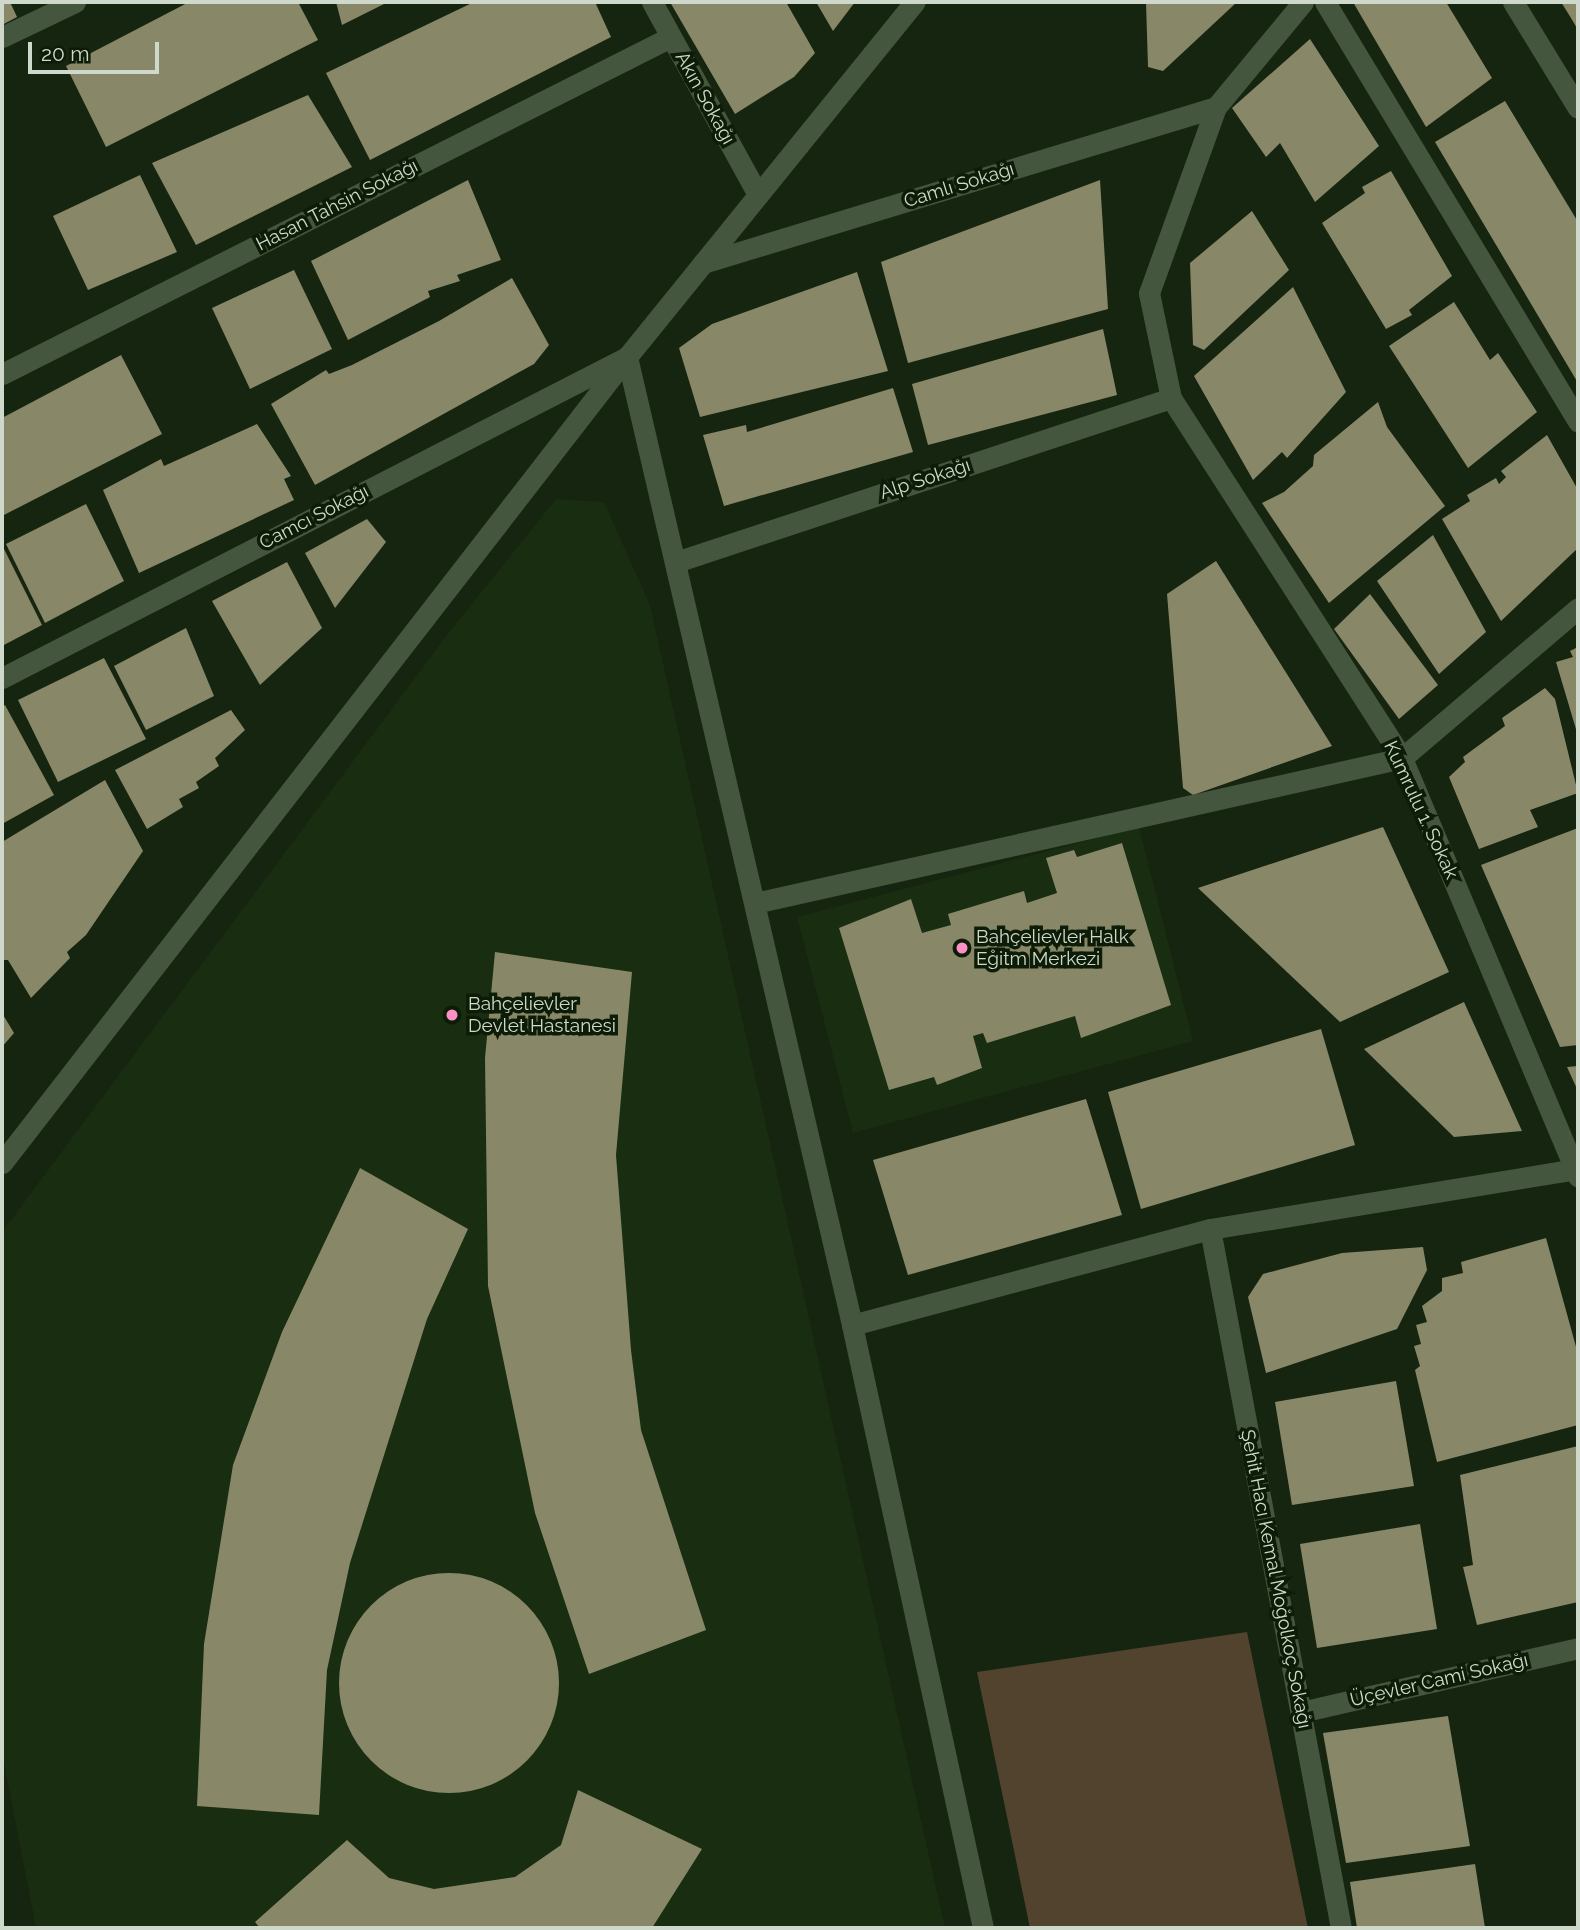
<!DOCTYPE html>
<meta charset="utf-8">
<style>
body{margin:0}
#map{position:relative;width:1580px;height:1930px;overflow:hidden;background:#16250f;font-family:Raleway,sans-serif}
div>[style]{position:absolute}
.built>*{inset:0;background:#192d11}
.green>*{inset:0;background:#51432e}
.building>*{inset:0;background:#888869}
.round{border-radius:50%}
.street>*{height:21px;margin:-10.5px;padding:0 10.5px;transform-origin:10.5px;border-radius:10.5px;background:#45563e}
.secondary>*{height:21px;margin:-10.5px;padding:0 10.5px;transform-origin:10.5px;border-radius:10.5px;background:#45563e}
.dots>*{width:19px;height:19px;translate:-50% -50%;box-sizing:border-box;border:4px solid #0d1c06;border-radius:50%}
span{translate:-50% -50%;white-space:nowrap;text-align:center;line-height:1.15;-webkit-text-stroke:7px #0d1c06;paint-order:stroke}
.street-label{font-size:19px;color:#cfd9cb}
.poi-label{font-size:19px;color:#cfd9cb}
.left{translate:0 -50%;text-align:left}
.frame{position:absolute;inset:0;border:4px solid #cfd9cb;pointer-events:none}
.scale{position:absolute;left:28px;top:42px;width:131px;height:32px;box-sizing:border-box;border:4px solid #cfd9cb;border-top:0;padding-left:9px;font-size:21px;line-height:24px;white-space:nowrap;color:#cfd9cb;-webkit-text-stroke:5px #0d1c06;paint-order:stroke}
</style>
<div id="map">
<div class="built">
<i style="clip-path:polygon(556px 499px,604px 502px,650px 605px,945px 1928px,36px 1928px,2px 1752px,2px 1232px,447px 635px)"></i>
<i style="clip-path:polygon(1139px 827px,1193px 1041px,853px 1133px,797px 917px)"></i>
</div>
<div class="green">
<i style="clip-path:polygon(1247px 1632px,1308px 1928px,1030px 1928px,977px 1672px)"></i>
</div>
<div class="building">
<i style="clip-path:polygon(2px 2px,10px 2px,17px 17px,2px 25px)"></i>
<i style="clip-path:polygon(189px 2px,298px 2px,318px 40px,106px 147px,66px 66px)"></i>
<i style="clip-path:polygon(336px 2px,388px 2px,342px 25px)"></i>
<i style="clip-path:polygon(474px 2px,595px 2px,611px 37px,370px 160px,326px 73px)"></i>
<i style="clip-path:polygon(670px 2px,786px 2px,815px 53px,794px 77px,735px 114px)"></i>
<i style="clip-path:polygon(816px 2px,855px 2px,833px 31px)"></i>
<i style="clip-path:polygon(1146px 2px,1237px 2px,1163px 71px,1148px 67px)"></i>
<i style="clip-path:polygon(1353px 2px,1446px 2px,1492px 78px,1426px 127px)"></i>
<i style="clip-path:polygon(1561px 2px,1578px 2px,1578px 30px,1571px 18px)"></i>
<i style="clip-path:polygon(1310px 39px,1379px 146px,1315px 202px,1280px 143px,1266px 157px,1232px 108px)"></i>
<i style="clip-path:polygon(308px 95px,352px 167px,196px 245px,152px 163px)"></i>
<i style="clip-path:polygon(1505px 101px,1578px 222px,1578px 383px,1435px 142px)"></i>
<i style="clip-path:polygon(1391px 171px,1452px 276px,1409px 310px,1412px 315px,1386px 329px,1322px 223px,1365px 193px,1362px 187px)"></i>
<i style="clip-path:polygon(140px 175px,177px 252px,88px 290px,53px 216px)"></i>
<i style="clip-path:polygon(468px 180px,501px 260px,457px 275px,460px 281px,428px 291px,430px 297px,348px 340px,311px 261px)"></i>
<i style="clip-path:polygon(1100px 180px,1108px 309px,908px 363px,881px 262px)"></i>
<i style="clip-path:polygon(1252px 211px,1289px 270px,1204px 350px,1193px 345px,1190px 263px)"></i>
<i style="clip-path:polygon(294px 270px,332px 349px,250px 389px,212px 308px)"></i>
<i style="clip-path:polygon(857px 272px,888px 371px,700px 417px,679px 348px,712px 324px)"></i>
<i style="clip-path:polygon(512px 278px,549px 345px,534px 364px,315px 485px,271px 404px,326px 370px,329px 374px,352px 365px,439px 321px)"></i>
<i style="clip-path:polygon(1293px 287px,1346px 392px,1287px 458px,1282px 452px,1253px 480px,1194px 376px)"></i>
<i style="clip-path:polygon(1454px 302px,1490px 360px,1498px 353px,1537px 412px,1468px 468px,1389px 346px)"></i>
<i style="clip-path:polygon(1103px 329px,1117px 395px,928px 445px,912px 384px)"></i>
<i style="clip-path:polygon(121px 355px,162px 434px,2px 516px,2px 418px)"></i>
<i style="clip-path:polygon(893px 388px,913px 452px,724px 506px,703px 435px,746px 425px,747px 432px)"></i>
<i style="clip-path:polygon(1378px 402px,1387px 427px,1445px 506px,1329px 603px,1262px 503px,1284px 492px,1313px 466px,1314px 455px)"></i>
<i style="clip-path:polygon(257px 424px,291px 476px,284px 479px,294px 500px,139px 573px,103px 490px,161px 459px,164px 466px)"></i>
<i style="clip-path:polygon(1547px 435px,1578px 490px,1578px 548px,1501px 621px,1442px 519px,1470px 501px,1467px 495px,1496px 478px,1499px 484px,1506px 477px,1501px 471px)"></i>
<i style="clip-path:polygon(86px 504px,124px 581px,45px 623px,6px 544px)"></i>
<i style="clip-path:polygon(367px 519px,386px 542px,335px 608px,305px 553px)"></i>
<i style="clip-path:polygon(1433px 535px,1486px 632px,1439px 674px,1377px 581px)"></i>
<i style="clip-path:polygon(2px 545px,42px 625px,2px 646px)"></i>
<i style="clip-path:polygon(1216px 561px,1332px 746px,1193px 795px,1183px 788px,1167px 594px)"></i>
<i style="clip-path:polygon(287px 562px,322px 628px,260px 685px,212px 601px)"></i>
<i style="clip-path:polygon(1370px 594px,1438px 685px,1399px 719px,1334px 629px)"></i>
<i style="clip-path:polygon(186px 628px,214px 696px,146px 730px,114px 666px)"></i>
<i style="clip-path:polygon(1578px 647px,1578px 736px,1556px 662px,1573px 657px,1570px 651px)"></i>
<i style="clip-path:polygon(104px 658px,146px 739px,58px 782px,18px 700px)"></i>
<i style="clip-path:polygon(1545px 688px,1555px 699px,1578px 793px,1530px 810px,1538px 827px,1479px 849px,1449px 777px,1465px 762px,1463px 757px,1505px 726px,1502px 718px)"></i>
<i style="clip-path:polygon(5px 705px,54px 795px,2px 824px,2px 707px)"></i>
<i style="clip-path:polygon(231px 710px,245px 730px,215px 758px,219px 766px,196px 782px,199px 788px,179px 799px,183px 807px,147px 829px,115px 770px)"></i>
<i style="clip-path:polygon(105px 780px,143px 851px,86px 935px,67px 952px,70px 958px,31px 998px,8px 960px,2px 960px,2px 842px)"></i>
<i style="clip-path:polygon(1383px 827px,1449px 972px,1340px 1022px,1198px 888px)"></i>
<i style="clip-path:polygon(1578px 828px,1578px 1045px,1560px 1047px,1481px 865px)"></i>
<i style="clip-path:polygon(1122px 843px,1171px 1005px,1081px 1038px,1075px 1016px,987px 1043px,983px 1033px,973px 1036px,982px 1068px,937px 1085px,934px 1077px,889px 1090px,839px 928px,911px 899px,922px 933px,951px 925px,948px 914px,1024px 891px,1027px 903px,1057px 893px,1046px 858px,1074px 850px,1077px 857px)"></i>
<i style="clip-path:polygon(495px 952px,632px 972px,616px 1155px,631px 1350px,641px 1430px,706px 1630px,589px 1674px,535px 1513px,488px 1286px,485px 1058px)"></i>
<i style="clip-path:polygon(1464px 1002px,1522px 1131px,1454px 1137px,1364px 1049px)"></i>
<i style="clip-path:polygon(2px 1013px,14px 1033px,2px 1047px)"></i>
<i style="clip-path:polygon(1321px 1029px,1355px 1145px,1141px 1209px,1108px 1092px)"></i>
<i style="clip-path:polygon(1578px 1066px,1578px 1091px,1567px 1067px)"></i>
<i style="clip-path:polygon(1086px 1099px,1122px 1215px,908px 1275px,873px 1160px)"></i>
<i style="clip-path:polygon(360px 1168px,468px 1229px,427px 1319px,350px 1563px,327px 1670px,319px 1815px,197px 1806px,204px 1644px,233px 1465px,282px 1332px)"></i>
<i style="clip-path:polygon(1546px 1238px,1578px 1354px,1578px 1425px,1437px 1462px,1415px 1370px,1420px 1366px,1414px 1346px,1421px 1344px,1416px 1325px,1427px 1322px,1422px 1306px,1442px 1291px,1442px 1278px,1463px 1273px,1461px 1262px)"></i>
<i style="clip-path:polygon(1423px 1247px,1427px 1270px,1397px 1329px,1266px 1373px,1248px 1297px,1263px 1274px,1342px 1253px)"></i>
<i style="clip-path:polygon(1396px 1381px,1414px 1486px,1292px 1505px,1275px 1402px)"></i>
<i style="clip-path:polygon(1578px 1446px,1578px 1602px,1477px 1625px,1463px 1567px,1473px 1565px,1460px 1475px)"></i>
<i style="clip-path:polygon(1420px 1524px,1437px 1629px,1317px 1648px,1300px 1544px)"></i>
<i class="round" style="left:339px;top:1573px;width:220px;height:220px"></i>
<i style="clip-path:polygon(1448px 1716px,1470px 1846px,1346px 1863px,1323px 1733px)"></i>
<i style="clip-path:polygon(578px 1790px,702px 1849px,652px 1928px,260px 1928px,255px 1922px,347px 1840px,389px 1878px,434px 1889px,515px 1877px,561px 1845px)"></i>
<i style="clip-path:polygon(1475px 1864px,1485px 1928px,1357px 1928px,1350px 1882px)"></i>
</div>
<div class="street">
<i style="left:652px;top:2px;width:220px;rotate:61.2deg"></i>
<i style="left:1303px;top:2px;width:136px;rotate:129.6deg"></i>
<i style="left:1216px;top:107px;width:198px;rotate:109.8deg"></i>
<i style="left:1149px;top:293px;width:107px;rotate:78.2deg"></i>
<i style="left:1171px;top:398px;width:428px;rotate:57.3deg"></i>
<i style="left:1402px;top:758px;width:454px;rotate:67.2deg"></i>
<i style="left:1325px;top:2px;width:490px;rotate:58.9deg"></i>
<i style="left:2px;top:37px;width:81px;rotate:-25.6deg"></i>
<i style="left:703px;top:263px;width:536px;rotate:-16.91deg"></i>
<i style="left:2px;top:374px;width:749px;rotate:-26.74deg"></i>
<i style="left:679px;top:561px;width:518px;rotate:-18.33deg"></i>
<i style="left:2px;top:678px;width:703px;rotate:-27.19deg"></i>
<i style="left:627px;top:357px;width:994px;rotate:76.91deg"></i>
<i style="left:852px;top:1325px;width:617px;rotate:77.74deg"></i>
<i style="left:755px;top:903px;width:663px;rotate:-12.63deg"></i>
<i style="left:1402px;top:758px;width:231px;rotate:-40.4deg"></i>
<i style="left:1210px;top:1229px;width:711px;rotate:79.39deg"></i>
<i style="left:852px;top:1325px;width:371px;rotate:-15deg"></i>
<i style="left:1210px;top:1229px;width:373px;rotate:-9.3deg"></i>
<i style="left:1301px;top:1712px;width:284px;rotate:-13deg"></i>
</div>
<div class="secondary">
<i style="left:1513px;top:2px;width:124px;rotate:58.5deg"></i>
<i style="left:2px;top:1163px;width:1020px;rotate:-52.21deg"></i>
<i style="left:627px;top:357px;width:457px;rotate:-51deg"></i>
</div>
<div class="dots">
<i style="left:962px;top:948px;background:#fc8fc3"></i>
<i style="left:452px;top:1015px;background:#fc8fc3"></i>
</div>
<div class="street-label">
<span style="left:705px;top:98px;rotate:61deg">Akın Sokağı</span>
<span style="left:959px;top:185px;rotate:-17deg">Camlı Sokağı</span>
<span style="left:337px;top:205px;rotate:-27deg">Hasan Tahsin Sokağı</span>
<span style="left:925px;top:479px;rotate:-18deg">Alp Sokağı</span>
<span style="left:314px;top:517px;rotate:-27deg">Camcı Sokağı</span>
<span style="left:1421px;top:810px;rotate:65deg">Kumrulu 1. Sokak</span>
<span style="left:1276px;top:1579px;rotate:79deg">Şehit Hacı Kemal Moğolkoç Sokağı</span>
<span style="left:1439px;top:1680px;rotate:-13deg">Üçevler Cami Sokağı</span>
</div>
<div class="poi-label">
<span class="left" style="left:976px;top:948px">Bahçelievler Halk<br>Eğitm Merkezi</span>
<span class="left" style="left:468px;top:1015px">Bahçelievler<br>Devlet Hastanesi</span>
</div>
<div class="frame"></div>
<div class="scale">20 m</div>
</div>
